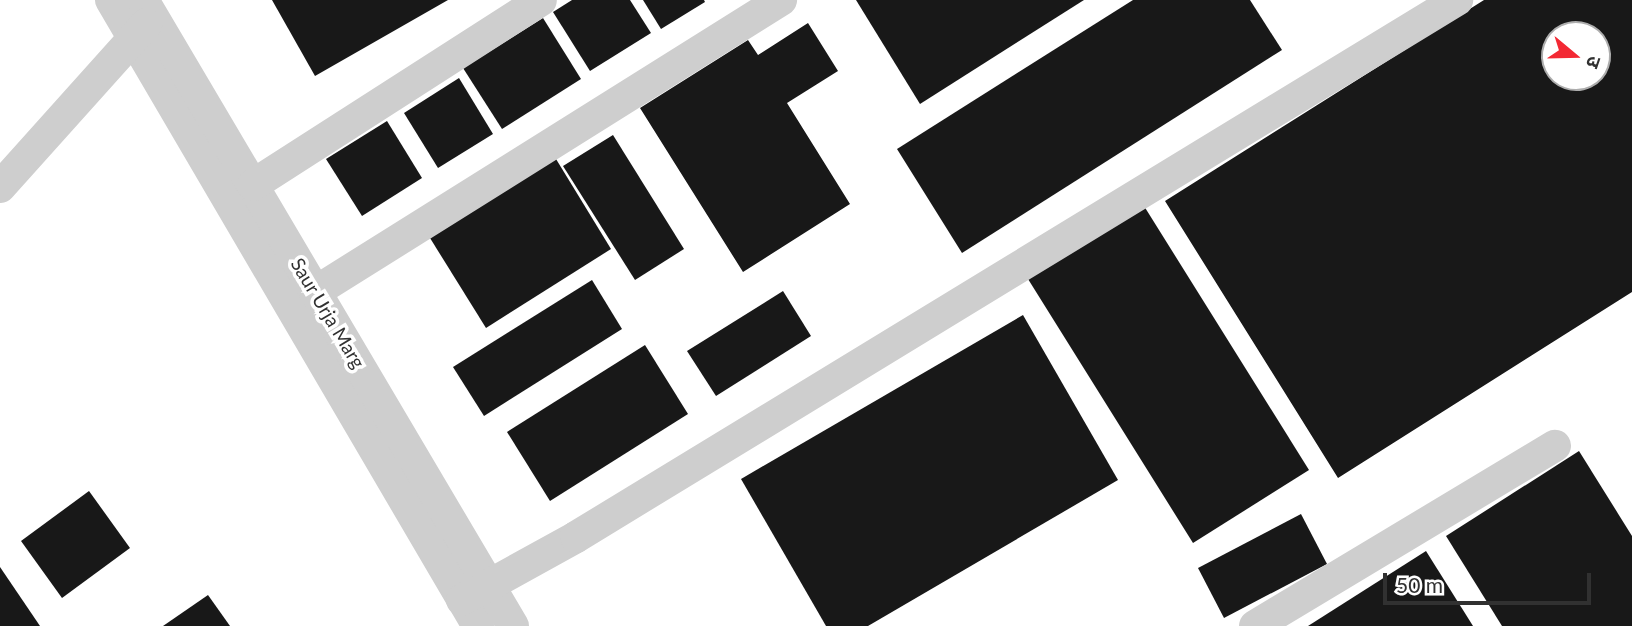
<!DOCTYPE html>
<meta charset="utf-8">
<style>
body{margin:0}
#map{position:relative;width:1632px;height:626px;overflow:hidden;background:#fff;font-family:Lato,"Noto Sans Devanagari",sans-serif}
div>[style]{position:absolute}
.building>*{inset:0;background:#181818}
.minor>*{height:32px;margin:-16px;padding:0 16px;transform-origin:16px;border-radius:16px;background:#cecece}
span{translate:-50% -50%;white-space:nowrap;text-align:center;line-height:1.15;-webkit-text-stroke:7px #fff;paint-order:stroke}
.street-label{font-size:19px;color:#313131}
.north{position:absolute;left:1541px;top:21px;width:70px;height:70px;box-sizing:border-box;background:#fff;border:2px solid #adadad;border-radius:50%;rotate:109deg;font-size:19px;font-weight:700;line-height:28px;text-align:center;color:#313131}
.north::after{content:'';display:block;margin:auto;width:24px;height:32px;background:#f32934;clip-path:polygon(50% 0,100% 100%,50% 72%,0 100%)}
.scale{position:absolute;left:1383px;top:573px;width:208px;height:32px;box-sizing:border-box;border:4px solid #313131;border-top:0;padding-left:9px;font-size:21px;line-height:24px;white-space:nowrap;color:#313131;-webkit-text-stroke:5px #fff;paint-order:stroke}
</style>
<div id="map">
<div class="building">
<i style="clip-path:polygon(272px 0,448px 0,315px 76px)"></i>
<i style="clip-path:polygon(572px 0,630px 0,651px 33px,590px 71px,553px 12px)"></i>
<i style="clip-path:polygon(643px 0,704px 0,705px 2px,661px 29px)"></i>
<i style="clip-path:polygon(856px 0,1084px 0,920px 104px)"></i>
<i style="clip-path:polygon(1133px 0,1250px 0,1282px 50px,962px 253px,897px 149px)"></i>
<i style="clip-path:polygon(evenodd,1484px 0,1632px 0,1632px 292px,1338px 478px,1165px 201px,1484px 0,1555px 35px,1597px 35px,1597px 77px,1555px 77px,1555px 35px)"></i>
<i style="clip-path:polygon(543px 18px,581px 79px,502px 129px,463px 68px)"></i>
<i style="clip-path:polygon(808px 23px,838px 71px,787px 103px,850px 204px,743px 272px,640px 108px,748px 40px,758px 55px)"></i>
<i style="clip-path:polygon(459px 78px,493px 134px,438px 168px,404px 113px)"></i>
<i style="clip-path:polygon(387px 121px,422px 178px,362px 216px,326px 159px)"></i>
<i style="clip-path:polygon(613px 135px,684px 249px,635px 280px,563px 166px)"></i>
<i style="clip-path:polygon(556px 159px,611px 249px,486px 328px,430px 238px)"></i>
<i style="clip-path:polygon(1144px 206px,1309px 470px,1193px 543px,1028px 279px)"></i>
<i style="clip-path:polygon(592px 280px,622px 329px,484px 416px,453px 367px)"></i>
<i style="clip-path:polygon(783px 291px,811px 336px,716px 396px,687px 351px)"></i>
<i style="clip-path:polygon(1023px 315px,1118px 480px,868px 626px,826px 626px,741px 479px)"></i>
<i style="clip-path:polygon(645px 345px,688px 414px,550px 501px,507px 432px)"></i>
<i style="clip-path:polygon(1579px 451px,1632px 536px,1632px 626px,1502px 626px,1446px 536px)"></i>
<i style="clip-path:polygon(89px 491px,130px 548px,62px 598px,21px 541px)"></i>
<i style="clip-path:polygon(1301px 514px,1327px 564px,1224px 618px,1198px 568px)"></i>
<i style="clip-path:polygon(1426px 551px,1473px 626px,1308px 626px)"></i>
<i style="clip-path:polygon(0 567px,40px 626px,0 626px)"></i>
<i style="clip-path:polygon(208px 595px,230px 626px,163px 626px)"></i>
</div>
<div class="minor">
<i style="left:111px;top:0;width:726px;rotate:59.62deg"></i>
<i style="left:143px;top:0;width:727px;rotate:59.41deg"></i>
<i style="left:253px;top:185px;width:342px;rotate:-32.7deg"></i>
<i style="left:0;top:187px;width:219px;rotate:-48.1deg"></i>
<i style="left:315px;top:292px;width:550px;rotate:-32.07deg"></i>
<i style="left:462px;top:600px;width:130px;rotate:-28.9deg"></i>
<i style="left:576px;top:537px;width:1032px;rotate:-31.36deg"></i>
<i style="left:1255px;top:626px;width:350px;rotate:-31deg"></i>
</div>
<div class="street-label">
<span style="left:328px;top:313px;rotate:59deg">Saur Urja Marg</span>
</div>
<div class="north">उ</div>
<div class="scale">50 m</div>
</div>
